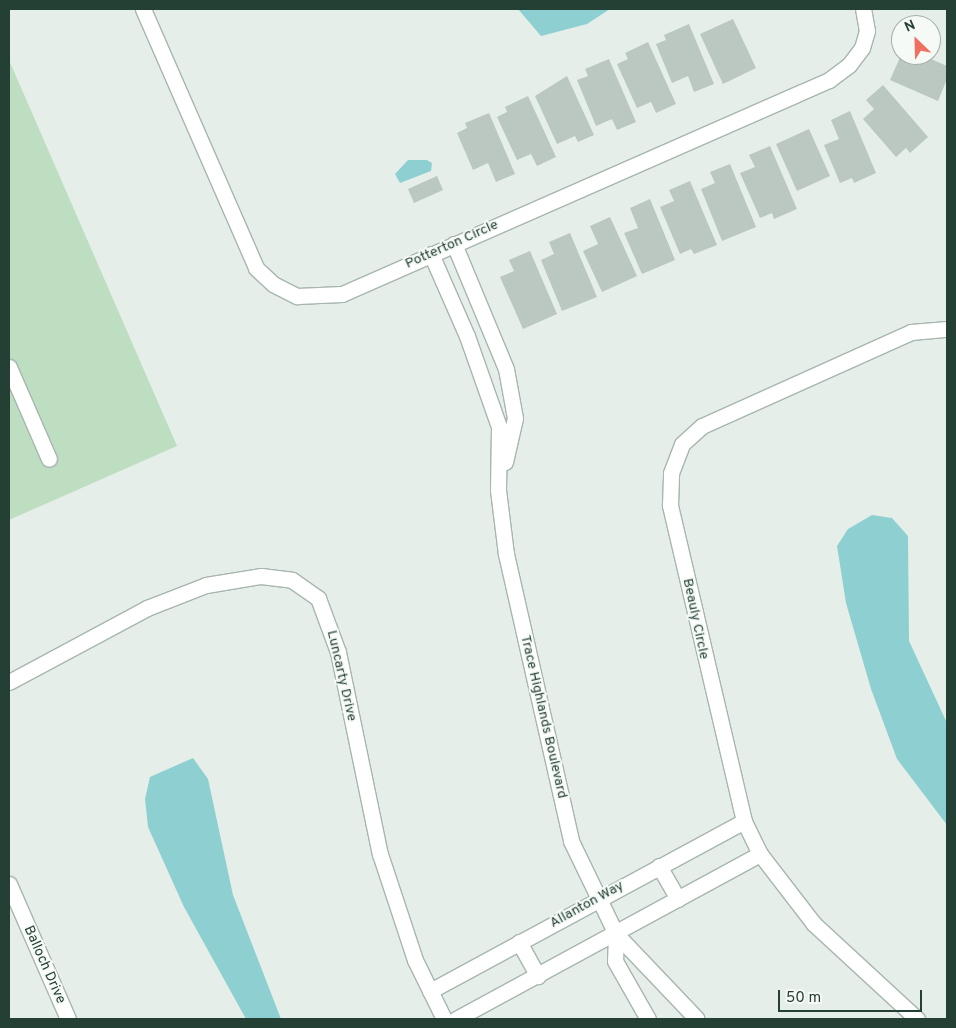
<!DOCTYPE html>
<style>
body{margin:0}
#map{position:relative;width:956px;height:1028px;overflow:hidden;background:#e5eee8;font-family:Overpass,sans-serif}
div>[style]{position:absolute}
.green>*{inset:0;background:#bedec2}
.water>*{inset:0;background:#8ed0d1}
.building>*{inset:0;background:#bac8c1}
.roads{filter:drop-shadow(1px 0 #a7b6ae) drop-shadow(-1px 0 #a7b6ae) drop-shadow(0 1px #a7b6ae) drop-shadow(0 -1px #a7b6ae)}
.minor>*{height:15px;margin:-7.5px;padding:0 7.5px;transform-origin:7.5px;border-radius:7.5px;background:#fff}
span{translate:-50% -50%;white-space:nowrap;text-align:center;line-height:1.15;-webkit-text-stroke:4px #f5faf7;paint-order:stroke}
.street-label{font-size:14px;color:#243f34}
.frame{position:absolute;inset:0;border:10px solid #243f34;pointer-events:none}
.north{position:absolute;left:891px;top:15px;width:50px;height:50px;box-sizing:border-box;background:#f5faf7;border:1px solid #a1afa9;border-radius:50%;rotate:336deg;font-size:14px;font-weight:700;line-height:20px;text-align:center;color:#243f34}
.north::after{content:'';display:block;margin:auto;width:18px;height:22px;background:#ef7061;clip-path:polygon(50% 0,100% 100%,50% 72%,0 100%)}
.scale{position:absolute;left:778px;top:990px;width:144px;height:22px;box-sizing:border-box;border:2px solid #243f34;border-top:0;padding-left:6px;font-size:15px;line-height:18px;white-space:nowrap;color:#243f34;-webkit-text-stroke:4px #f5faf7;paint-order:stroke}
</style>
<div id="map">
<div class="green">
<i style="clip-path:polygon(9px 60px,177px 446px,9px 520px)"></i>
</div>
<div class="water">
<i style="clip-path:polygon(518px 9px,610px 9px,587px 24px,541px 36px)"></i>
<i style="clip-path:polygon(408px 160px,427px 160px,432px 163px,431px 171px,400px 183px,395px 174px)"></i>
<i style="clip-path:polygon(872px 515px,892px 518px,908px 536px,909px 641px,947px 723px,947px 825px,897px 759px,871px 689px,846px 603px,837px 546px,848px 529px)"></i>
<i style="clip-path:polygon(193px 758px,208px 779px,233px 895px,281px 1019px,246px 1019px,184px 907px,148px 827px,145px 799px,150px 777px)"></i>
</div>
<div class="building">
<i style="clip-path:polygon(733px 19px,756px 68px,723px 84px,700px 34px)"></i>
<i style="clip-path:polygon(689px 24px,714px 84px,694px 92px,688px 76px,672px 83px,656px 44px,666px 40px,664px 35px)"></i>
<i style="clip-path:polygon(648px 42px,676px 104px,656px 113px,651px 102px,637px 108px,617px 64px,628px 59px,625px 53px)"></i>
<i style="clip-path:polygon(901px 55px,922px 55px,947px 66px,947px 79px,938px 101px,890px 80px)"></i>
<i style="clip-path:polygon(609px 59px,636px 122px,617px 130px,612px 119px,596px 126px,577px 80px,588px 76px,585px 69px)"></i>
<i style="clip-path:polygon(567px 76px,594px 135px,578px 142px,575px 136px,557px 144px,535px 96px)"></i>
<i style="clip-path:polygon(883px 85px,928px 137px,910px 153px,906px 148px,896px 157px,863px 119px,874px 109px,866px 100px)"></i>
<i style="clip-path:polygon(528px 96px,556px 157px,537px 166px,531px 154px,517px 160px,497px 117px,507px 112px,505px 107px)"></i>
<i style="clip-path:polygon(850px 111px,876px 173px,854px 183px,852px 178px,840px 183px,824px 145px,839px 139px,831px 120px)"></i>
<i style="clip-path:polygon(489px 113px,515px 174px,496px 182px,488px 163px,473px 170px,457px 133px,467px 128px,465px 123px)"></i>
<i style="clip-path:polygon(809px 129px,830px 176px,797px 191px,776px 144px)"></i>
<i style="clip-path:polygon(770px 146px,797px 209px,774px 219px,772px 213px,760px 218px,740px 173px,755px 167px,749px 155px)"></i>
<i style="clip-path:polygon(730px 164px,756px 227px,722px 241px,701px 189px,715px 183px,710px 172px)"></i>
<i style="clip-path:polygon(437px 176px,443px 190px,414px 203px,408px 189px)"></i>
<i style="clip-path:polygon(690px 181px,717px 245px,694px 254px,691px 249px,680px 254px,660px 207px,674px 201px,669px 190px)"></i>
<i style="clip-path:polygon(650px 199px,675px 260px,642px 274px,624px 233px,638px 228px,630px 208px)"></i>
<i style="clip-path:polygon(610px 217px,637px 276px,602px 292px,583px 251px,598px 244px,590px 226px)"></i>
<i style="clip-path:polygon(570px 233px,597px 297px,562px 311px,541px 260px,554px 254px,549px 242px)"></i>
<i style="clip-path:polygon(530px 251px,557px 314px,523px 329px,500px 277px,514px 271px,509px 260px)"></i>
</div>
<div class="roads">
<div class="minor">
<i style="left:143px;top:9px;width:283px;rotate:66.4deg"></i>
<i style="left:256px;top:268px;width:23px;rotate:43deg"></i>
<i style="left:273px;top:284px;width:27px;rotate:27deg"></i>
<i style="left:297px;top:296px;width:45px;rotate:-2.5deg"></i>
<i style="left:342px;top:294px;width:532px;rotate:-23.72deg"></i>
<i style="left:829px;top:80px;width:25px;rotate:-37deg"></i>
<i style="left:849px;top:65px;width:21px;rotate:-53deg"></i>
<i style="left:862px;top:48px;width:18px;rotate:-74deg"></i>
<i style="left:867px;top:31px;width:22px;rotate:-100deg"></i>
<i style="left:454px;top:244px;width:135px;rotate:67.4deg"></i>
<i style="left:506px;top:369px;width:50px;rotate:79.6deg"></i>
<i style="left:515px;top:418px;width:45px;rotate:102.8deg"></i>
<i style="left:431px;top:254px;width:90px;rotate:66.3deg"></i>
<i style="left:467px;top:336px;width:96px;rotate:70.6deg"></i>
<i style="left:499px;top:427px;width:63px;rotate:90.9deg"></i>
<i style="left:498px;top:490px;width:64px;rotate:82.9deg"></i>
<i style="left:506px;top:554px;width:294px;rotate:77.2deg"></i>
<i style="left:571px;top:841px;width:103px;rotate:64.2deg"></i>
<i style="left:616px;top:934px;width:117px;rotate:46.4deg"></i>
<i style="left:9px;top:367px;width:100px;rotate:66.5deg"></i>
<i style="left:9px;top:682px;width:157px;rotate:-28.2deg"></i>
<i style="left:147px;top:608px;width:63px;rotate:-21.3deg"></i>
<i style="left:206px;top:585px;width:56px;rotate:-9.3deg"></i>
<i style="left:261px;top:576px;width:31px;rotate:7deg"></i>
<i style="left:292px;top:580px;width:32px;rotate:35deg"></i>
<i style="left:318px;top:598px;width:58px;rotate:69.7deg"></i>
<i style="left:338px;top:652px;width:206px;rotate:78.3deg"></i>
<i style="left:380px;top:854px;width:112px;rotate:71.7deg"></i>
<i style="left:415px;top:960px;width:66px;rotate:63.8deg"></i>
<i style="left:659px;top:866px;width:38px;rotate:60deg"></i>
<i style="left:9px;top:884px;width:147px;rotate:66.4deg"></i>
<i style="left:616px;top:934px;width:27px;rotate:92deg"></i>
<i style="left:615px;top:961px;width:67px;rotate:60.4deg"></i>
<i style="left:519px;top:942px;width:39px;rotate:61deg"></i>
<i style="left:430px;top:991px;width:357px;rotate:-28.4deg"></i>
<i style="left:456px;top:1019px;width:346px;rotate:-28.5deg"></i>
<i style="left:917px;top:1019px;width:140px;rotate:-137.3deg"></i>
<i style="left:814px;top:924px;width:88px;rotate:-127.6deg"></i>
<i style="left:760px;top:854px;width:37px;rotate:-116deg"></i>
<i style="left:744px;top:821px;width:325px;rotate:-103.2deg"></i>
<i style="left:670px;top:505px;width:32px;rotate:-88deg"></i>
<i style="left:671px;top:473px;width:31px;rotate:-69deg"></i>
<i style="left:682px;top:444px;width:27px;rotate:-42deg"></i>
<i style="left:702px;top:426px;width:229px;rotate:-24.2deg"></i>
<i style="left:911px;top:332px;width:36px;rotate:-5deg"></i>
</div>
</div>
<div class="street-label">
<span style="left:452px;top:245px;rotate:-24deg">Potterton Circle</span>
<span style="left:695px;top:619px;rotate:78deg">Beauly Circle</span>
<span style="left:341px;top:676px;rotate:77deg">Luncarty Drive</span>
<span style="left:543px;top:717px;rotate:77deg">Trace Highlands Boulevard</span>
<span style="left:587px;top:905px;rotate:-29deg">Allanton Way</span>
<span style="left:44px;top:965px;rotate:66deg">Balloch Drive</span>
</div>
<div class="frame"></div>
<div class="north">N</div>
<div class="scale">50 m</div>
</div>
